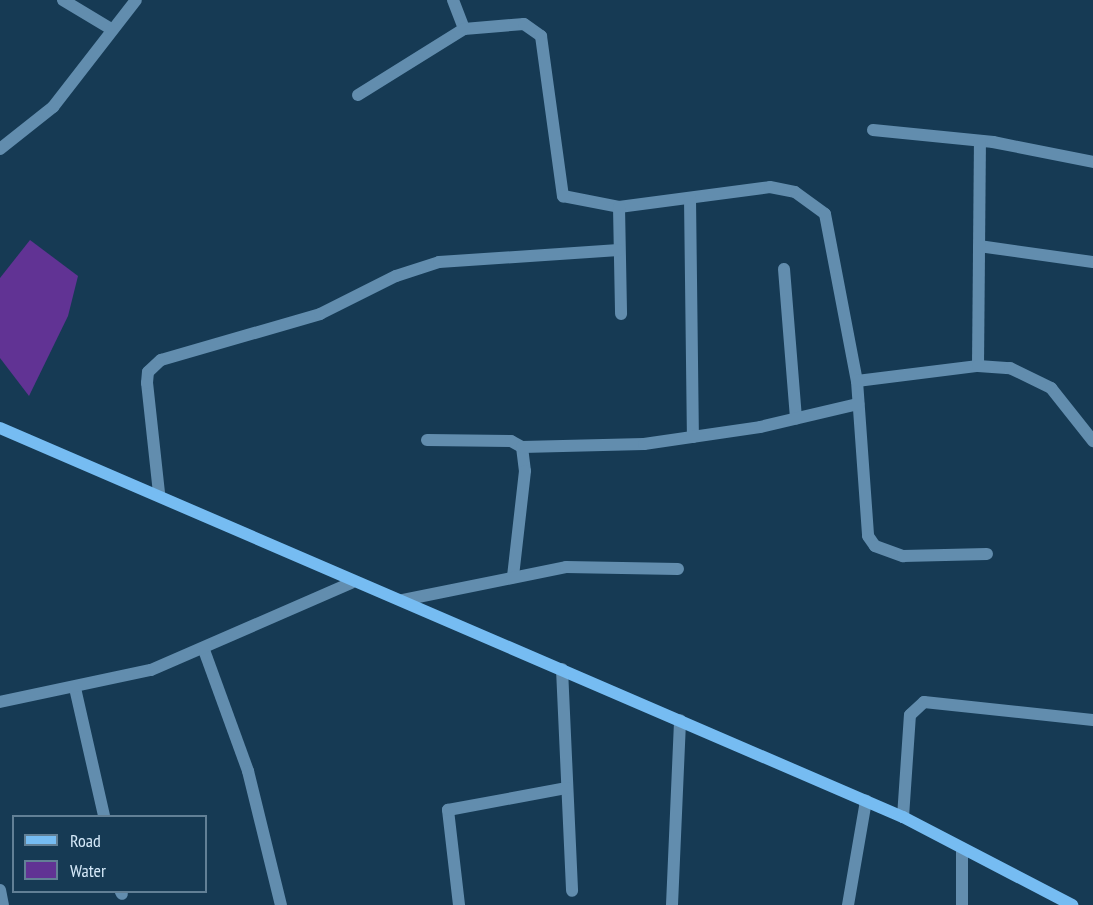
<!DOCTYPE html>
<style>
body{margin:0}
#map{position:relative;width:1093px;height:905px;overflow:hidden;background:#163a54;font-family:"PT Sans Narrow",sans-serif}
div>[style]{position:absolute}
.water>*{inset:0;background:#613394}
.minor>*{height:12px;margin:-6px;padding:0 6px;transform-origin:6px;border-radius:6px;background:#628dae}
.secondary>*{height:12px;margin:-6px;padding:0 6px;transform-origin:6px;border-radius:6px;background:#76bcf2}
span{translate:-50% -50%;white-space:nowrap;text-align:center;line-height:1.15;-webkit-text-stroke:6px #163a54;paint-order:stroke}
.legend{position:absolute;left:12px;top:815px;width:195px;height:78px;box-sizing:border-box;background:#163a54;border:2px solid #628096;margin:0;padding:8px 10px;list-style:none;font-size:18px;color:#d5e9f9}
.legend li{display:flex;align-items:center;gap:12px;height:30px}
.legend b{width:30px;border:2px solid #628096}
</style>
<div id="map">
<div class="water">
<i style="clip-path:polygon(30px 240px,78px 276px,68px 316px,29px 396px,0 358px,0 278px)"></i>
</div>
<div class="minor">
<i style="left:63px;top:0;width:56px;rotate:31.1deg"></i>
<i style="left:453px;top:0;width:31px;rotate:69deg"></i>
<i style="left:464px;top:29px;width:60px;rotate:-4.8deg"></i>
<i style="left:524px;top:24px;width:21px;rotate:35deg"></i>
<i style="left:541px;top:36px;width:162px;rotate:82.2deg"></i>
<i style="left:563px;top:196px;width:57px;rotate:11.1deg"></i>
<i style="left:619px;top:207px;width:152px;rotate:-7.5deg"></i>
<i style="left:770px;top:187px;width:25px;rotate:11deg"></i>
<i style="left:795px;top:192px;width:37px;rotate:36deg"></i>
<i style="left:825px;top:214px;width:170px;rotate:79.2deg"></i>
<i style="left:857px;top:381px;width:155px;rotate:85.9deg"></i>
<i style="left:868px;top:536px;width:12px;rotate:55deg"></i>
<i style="left:875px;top:546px;width:30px;rotate:20deg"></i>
<i style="left:903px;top:556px;width:84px;rotate:-1.4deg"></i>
<i style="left:358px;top:95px;width:125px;rotate:-31.9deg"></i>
<i style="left:873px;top:130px;width:121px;rotate:5.7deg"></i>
<i style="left:993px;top:142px;width:102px;rotate:11.3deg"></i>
<i style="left:0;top:149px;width:68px;rotate:-38.4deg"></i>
<i style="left:53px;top:107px;width:135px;rotate:-52.2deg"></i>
<i style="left:690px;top:198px;width:239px;rotate:89.3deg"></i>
<i style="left:619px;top:207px;width:107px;rotate:88.9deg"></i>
<i style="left:979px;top:246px;width:115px;rotate:8deg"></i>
<i style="left:784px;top:269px;width:150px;rotate:85.4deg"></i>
<i style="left:978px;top:366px;width:225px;rotate:-89.5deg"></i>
<i style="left:857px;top:381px;width:122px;rotate:-7.1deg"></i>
<i style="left:978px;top:366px;width:32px;rotate:4deg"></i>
<i style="left:1010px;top:368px;width:46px;rotate:26deg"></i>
<i style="left:1051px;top:388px;width:68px;rotate:51.6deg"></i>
<i style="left:427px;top:440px;width:84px;rotate:0.7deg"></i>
<i style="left:511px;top:441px;width:13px;rotate:29deg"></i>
<i style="left:522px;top:447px;width:24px;rotate:83deg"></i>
<i style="left:525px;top:471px;width:107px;rotate:96.5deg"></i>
<i style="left:522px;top:447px;width:122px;rotate:-1.4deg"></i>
<i style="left:644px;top:444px;width:117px;rotate:-8.3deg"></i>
<i style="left:760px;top:427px;width:101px;rotate:-13.2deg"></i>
<i style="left:159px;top:493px;width:111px;rotate:-96.2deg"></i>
<i style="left:147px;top:383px;width:11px;rotate:-85deg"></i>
<i style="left:148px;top:372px;width:18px;rotate:-43deg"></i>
<i style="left:161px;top:360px;width:166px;rotate:-16.1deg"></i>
<i style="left:320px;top:314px;width:85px;rotate:-26.6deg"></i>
<i style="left:396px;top:276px;width:45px;rotate:-18deg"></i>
<i style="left:439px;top:262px;width:180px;rotate:-3.8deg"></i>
<i style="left:403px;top:600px;width:166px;rotate:-11.4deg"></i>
<i style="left:566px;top:567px;width:112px;rotate:1deg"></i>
<i style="left:204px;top:650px;width:129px;rotate:70deg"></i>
<i style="left:248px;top:771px;width:138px;rotate:76.2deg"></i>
<i style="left:562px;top:669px;width:222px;rotate:87.4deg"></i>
<i style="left:75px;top:688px;width:131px;rotate:77.2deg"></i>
<i style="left:0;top:702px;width:154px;rotate:-12deg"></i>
<i style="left:151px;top:670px;width:218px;rotate:-23.5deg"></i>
<i style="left:903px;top:817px;width:102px;rotate:-86.1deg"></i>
<i style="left:910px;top:715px;width:19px;rotate:-43deg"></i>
<i style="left:924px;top:702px;width:170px;rotate:6.1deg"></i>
<i style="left:962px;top:852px;width:53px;rotate:90deg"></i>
<i style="left:0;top:890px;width:15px;rotate:79deg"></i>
<i style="left:121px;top:892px;width:2px;rotate:63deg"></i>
<i style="left:459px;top:905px;width:96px;rotate:-96.6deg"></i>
<i style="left:448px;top:810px;width:121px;rotate:-10.5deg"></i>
<i style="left:672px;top:905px;width:185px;rotate:-87.5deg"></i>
<i style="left:848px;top:905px;width:106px;rotate:-80.2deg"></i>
</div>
<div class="secondary">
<i style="left:0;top:428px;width:983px;rotate:23.31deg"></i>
<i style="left:903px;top:817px;width:191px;rotate:27.5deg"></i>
</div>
<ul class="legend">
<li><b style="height:8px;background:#76bcf2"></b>Road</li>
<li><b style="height:16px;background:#613394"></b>Water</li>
</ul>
</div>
